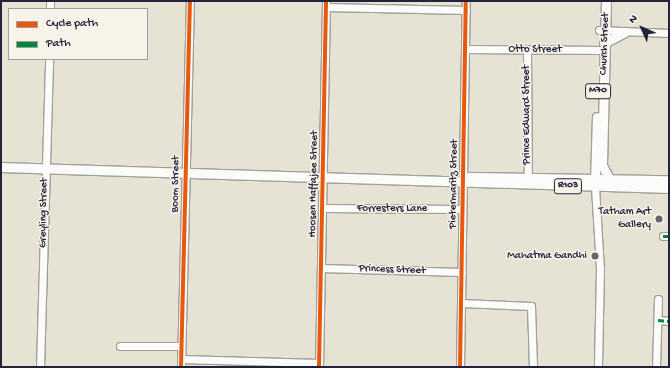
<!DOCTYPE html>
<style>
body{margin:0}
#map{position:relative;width:670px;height:368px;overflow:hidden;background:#e6e2d4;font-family:"Gochi Hand",sans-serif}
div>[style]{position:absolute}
.roads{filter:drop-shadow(1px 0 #a29f9b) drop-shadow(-1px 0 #a29f9b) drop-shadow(0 1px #a29f9b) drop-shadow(0 -1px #a29f9b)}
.minor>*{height:7px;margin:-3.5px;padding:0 3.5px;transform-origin:3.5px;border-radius:3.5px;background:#fbfbf9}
.major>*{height:9px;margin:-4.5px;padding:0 4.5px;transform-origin:4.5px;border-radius:4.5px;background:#fbfbf9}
.quiet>*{height:3px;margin-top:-1.5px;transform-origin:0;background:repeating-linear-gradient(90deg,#00873e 0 6px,transparent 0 9px)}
.cycleway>*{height:4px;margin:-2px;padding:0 2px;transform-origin:2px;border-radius:2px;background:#e8590c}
.dots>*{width:11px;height:11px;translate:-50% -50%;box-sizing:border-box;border:2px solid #f7f3e8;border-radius:50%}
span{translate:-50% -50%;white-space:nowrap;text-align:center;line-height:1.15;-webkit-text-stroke:3px #f7f3e8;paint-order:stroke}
.shield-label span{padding:1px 3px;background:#f7f3e8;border:1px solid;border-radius:3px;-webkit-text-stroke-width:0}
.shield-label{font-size:10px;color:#22223b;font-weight:700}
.street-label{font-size:11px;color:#22223b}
.poi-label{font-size:11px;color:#22223b}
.right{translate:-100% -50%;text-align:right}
.frame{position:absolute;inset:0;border:2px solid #22223b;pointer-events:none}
.legend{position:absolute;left:8px;top:8px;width:140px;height:52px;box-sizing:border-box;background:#f7f3e8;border:1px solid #a29fa3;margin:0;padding:5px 7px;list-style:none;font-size:12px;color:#22223b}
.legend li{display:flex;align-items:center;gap:8px;height:20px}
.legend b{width:20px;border:1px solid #a29fa3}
.north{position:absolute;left:622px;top:8px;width:40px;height:40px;-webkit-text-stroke:3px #f7f3e8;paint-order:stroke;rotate:315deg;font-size:11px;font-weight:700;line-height:16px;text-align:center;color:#22223b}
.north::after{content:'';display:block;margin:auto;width:14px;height:18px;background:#22223b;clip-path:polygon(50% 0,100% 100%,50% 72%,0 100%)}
</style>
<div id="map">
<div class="roads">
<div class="minor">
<i style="left:326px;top:7px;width:140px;rotate:1.2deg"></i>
<i style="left:50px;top:9px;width:8px;rotate:-90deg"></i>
<i style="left:599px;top:30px;width:70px;rotate:2.5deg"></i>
<i style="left:466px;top:49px;width:138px;rotate:0.4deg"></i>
<i style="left:527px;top:51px;width:128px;rotate:89.6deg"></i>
<i style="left:595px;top:187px;width:82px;rotate:86.5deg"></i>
<i style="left:600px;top:269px;width:98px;rotate:91.2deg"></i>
<i style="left:322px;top:208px;width:140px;rotate:0.4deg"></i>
<i style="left:663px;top:236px;width:6px"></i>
<i style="left:321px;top:268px;width:141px;rotate:1.6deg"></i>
<i style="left:462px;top:303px;width:69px;rotate:2.5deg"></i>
<i style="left:531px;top:306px;width:61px;rotate:88.1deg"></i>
<i style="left:658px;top:320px;width:11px;rotate:5deg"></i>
<i style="left:120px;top:346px;width:61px"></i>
<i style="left:181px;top:359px;width:138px;rotate:1.7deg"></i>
<i style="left:40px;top:367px;width:308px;rotate:-88.3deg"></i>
<i style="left:181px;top:367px;width:366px;rotate:-88.6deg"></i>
<i style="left:319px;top:367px;width:366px;rotate:-88.9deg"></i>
<i style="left:460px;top:367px;width:366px;rotate:-89.1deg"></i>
<i style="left:656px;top:367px;width:68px;rotate:-88.3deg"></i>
</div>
<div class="major">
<i style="left:606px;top:1px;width:164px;rotate:91.4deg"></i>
<i style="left:602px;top:165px;width:17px;rotate:62deg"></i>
<i style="left:604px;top:43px;width:24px;rotate:-28deg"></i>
<i style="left:1px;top:167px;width:668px;rotate:1.8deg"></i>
<i style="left:462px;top:180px;width:8px;rotate:-23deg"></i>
<i style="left:469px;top:177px;width:200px;rotate:0.9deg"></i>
<i style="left:595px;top:180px;width:63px;rotate:-88.2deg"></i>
</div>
</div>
<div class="quiet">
<i style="left:663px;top:236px;width:6px"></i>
<i style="left:658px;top:320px;width:11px;rotate:5deg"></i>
</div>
<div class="cycleway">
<i style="left:181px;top:367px;width:366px;rotate:-88.6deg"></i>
<i style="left:319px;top:367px;width:366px;rotate:-88.9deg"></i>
<i style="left:460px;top:367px;width:366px;rotate:-89.1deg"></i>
</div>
<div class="dots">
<i style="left:659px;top:219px;background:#676571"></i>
<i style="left:595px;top:256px;background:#676571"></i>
</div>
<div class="shield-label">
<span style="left:598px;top:91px">M70</span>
<span style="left:568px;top:186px">R103</span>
</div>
<div class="street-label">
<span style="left:605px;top:44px;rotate:-88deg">Church Street</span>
<span style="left:535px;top:50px">Otto Street</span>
<span style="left:527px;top:115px;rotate:-90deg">Prince Edward Street</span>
<span style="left:176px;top:184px;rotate:-89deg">Boom Street</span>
<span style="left:314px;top:184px;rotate:-89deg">Hoosen Haffajee Street</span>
<span style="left:454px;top:184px;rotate:-89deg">Pietermaritz Street</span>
<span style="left:392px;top:209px">Forresters Lane</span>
<span style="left:44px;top:213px;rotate:-89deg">Greyling Street</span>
<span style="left:392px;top:270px;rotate:2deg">Princess Street</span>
</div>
<div class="poi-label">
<span class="right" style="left:651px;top:219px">Tatham Art<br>Gallery</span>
<span class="right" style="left:587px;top:256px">Mahatma Gandhi</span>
</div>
<div class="frame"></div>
<ul class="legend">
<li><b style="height:5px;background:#e8590c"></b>Cycle path</li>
<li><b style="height:5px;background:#00873e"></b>Path</li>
</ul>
<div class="north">N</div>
</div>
